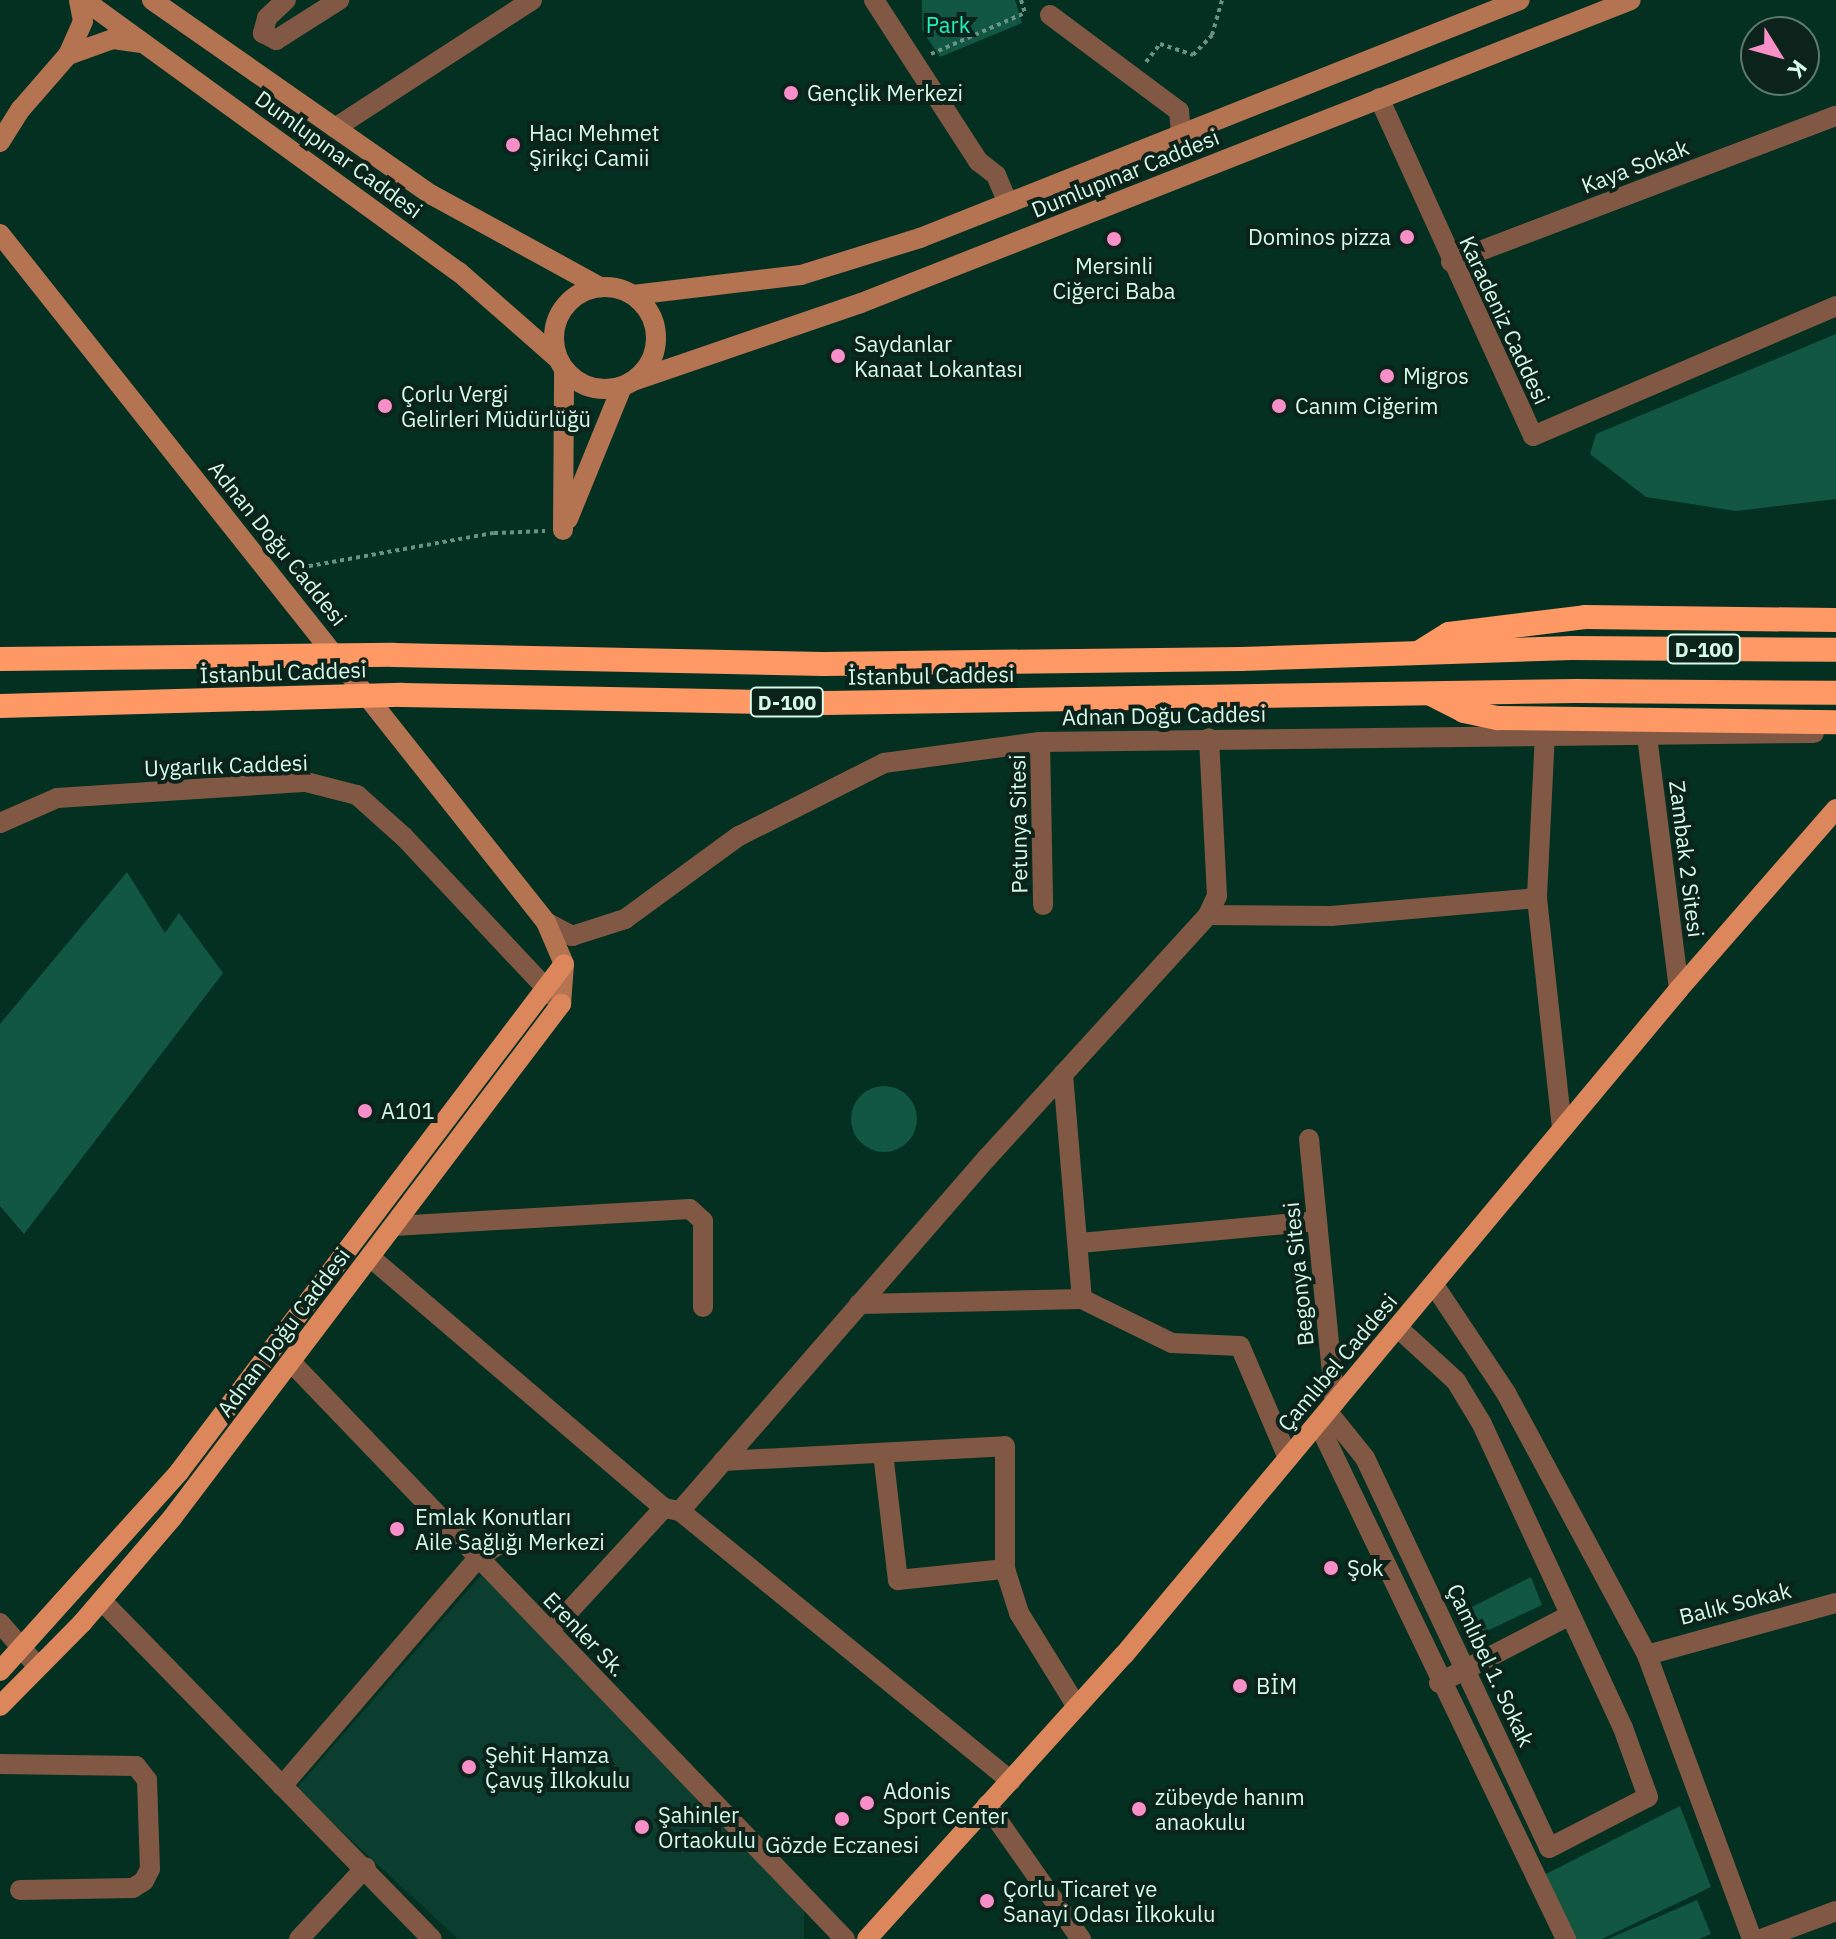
<!DOCTYPE html>
<meta charset="utf-8">
<style>
body{margin:0}
#map{position:relative;width:1836px;height:1939px;overflow:hidden;background:#043022;font-family:"IBM Plex Sans",sans-serif}
div>[style]{position:absolute}
.built>*{inset:0;background:#0c3e2f}
.green>*{inset:0;background:#115741}
.round{border-radius:50%}
.path>*{height:4px;margin-top:-2px;transform-origin:0;background:repeating-linear-gradient(90deg,#6b9384 0 4px,transparent 0 8px)}
.street>*{height:20px;margin:-10px;padding:0 10px;transform-origin:10px;border-radius:10px;background:#815844}
.secondary>*{height:20px;margin:-10px;padding:0 10px;transform-origin:10px;border-radius:10px;background:#b47351}
.secondary>.ring{margin:-10px;padding:0;box-sizing:content-box;background:none;border:20px solid #b47351;border-radius:50%}
.primary>*{height:20px;margin:-10px;padding:0 10px;transform-origin:10px;border-radius:10px;background:#db865b}
.highway>*{height:24px;margin:-12px;padding:0 12px;transform-origin:12px;border-radius:12px;background:#fe9864}
.dots>*{width:22px;height:22px;translate:-50% -50%;box-sizing:border-box;border:4px solid #0b231b;border-radius:50%}
span{translate:-50% -50%;white-space:nowrap;text-align:center;line-height:1.15;-webkit-text-stroke:8px #0b231b;paint-order:stroke}
.shield-label span{padding:2px 6px;background:#0b231b;border:2px solid;border-radius:6px;-webkit-text-stroke-width:0}
.shield-label{font-size:20px;color:#d6faea;font-weight:700}
.park-label{font-size:22px;color:#24f2b9}
.poi-label{font-size:22px;color:#d6faea}
.left{translate:0 -50%;text-align:left}
.right{translate:-100% -50%;text-align:right}
.street-label{font-size:22px;color:#d6faea}
.north{position:absolute;left:1740px;top:16px;width:80px;height:80px;box-sizing:border-box;background:#0b231b;border:2px solid #5c796e;border-radius:50%;rotate:127deg;font-size:22px;font-weight:700;line-height:32px;text-align:center;color:#d6faea}
.north::after{content:'';display:block;margin:auto;width:28px;height:36px;background:#f98fc9;clip-path:polygon(50% 0,100% 100%,50% 72%,0 100%)}
</style>
<div id="map">
<div class="built">
<i style="clip-path:polygon(483px 1573px,804px 1908px,804px 1939px,458px 1939px,296px 1789px)"></i>
</div>
<div class="green">
<i style="clip-path:polygon(922px 0,1015px 0,1022px 23px,940px 57px,922px 30px)"></i>
<i style="clip-path:polygon(1836px 334px,1836px 499px,1736px 511px,1646px 497px,1590px 454px,1596px 434px)"></i>
<i style="clip-path:polygon(127px 872px,165px 933px,179px 913px,223px 973px,24px 1234px,0 1206px,0 1024px)"></i>
<i class="round" style="left:851px;top:1086px;width:66px;height:66px"></i>
<i style="clip-path:polygon(1531px 1577px,1542px 1605px,1474px 1637px,1462px 1612px)"></i>
<i style="clip-path:polygon(1680px 1806px,1711px 1887px,1602px 1939px,1575px 1939px,1538px 1878px)"></i>
<i style="clip-path:polygon(1697px 1900px,1711px 1934px,1699px 1939px,1608px 1939px)"></i>
</div>
<div class="path">
<i style="left:1021px;top:0;width:14px;rotate:73deg"></i>
<i style="left:931px;top:54px;width:103px;rotate:-23.6deg"></i>
<i style="left:1146px;top:62px;width:23px;rotate:-52deg"></i>
<i style="left:1160px;top:44px;width:35px;rotate:18deg"></i>
<i style="left:1193px;top:55px;width:28px;rotate:-46deg"></i>
<i style="left:1212px;top:35px;width:36px;rotate:-74deg"></i>
<i style="left:293px;top:569px;width:204px;rotate:-10.2deg"></i>
<i style="left:494px;top:533px;width:51px;rotate:-2.2deg"></i>
</div>
<div class="street">
<i style="left:286px;top:0;width:26px;rotate:137deg"></i>
<i style="left:267px;top:18px;width:16px;rotate:105deg"></i>
<i style="left:263px;top:33px;width:15px;rotate:28deg"></i>
<i style="left:276px;top:40px;width:75px;rotate:-32.4deg"></i>
<i style="left:874px;top:0;width:192px;rotate:57.1deg"></i>
<i style="left:978px;top:161px;width:23px;rotate:38deg"></i>
<i style="left:996px;top:175px;width:30px;rotate:67deg"></i>
<i style="left:1050px;top:15px;width:161px;rotate:36.7deg"></i>
<i style="left:1179px;top:111px;width:24px;rotate:85deg"></i>
<i style="left:1379px;top:98px;width:371px;rotate:65.5deg"></i>
<i style="left:1533px;top:436px;width:330px;rotate:-23.2deg"></i>
<i style="left:335px;top:128px;width:235px;rotate:-33deg"></i>
<i style="left:1451px;top:262px;width:412px;rotate:-20.8deg"></i>
<i style="left:1545px;top:733px;width:165px;rotate:92.8deg"></i>
<i style="left:1537px;top:898px;width:232px;rotate:83.8deg"></i>
<i style="left:1647px;top:736px;width:255px;rotate:82.8deg"></i>
<i style="left:1040px;top:742px;width:163px;rotate:88.9deg"></i>
<i style="left:0;top:823px;width:62px;rotate:-23.7deg"></i>
<i style="left:57px;top:798px;width:250px;rotate:-3.7deg"></i>
<i style="left:306px;top:782px;width:53px;rotate:14.3deg"></i>
<i style="left:357px;top:795px;width:63px;rotate:41.8deg"></i>
<i style="left:404px;top:837px;width:225px;rotate:46.8deg"></i>
<i style="left:1208px;top:915px;width:123px;rotate:0.5deg"></i>
<i style="left:1331px;top:916px;width:207px;rotate:-5deg"></i>
<i style="left:546px;top:922px;width:30px;rotate:28deg"></i>
<i style="left:572px;top:936px;width:56px;rotate:-17.8deg"></i>
<i style="left:625px;top:919px;width:141px;rotate:-36.1deg"></i>
<i style="left:739px;top:836px;width:162px;rotate:-26.7deg"></i>
<i style="left:884px;top:763px;width:157px;rotate:-7.7deg"></i>
<i style="left:1040px;top:742px;width:774px;rotate:-0.67deg"></i>
<i style="left:1063px;top:1074px;width:226px;rotate:85.2deg"></i>
<i style="left:1309px;top:1139px;width:265px;rotate:84.4deg"></i>
<i style="left:394px;top:1226px;width:296px;rotate:-3.3deg"></i>
<i style="left:690px;top:1209px;width:18px;rotate:43deg"></i>
<i style="left:703px;top:1221px;width:86px;rotate:90deg"></i>
<i style="left:1080px;top:1243px;width:238px;rotate:-5.3deg"></i>
<i style="left:370px;top:1257px;width:387px;rotate:40.5deg"></i>
<i style="left:664px;top:1508px;width:16px;rotate:11deg"></i>
<i style="left:680px;top:1511px;width:427px;rotate:39.2deg"></i>
<i style="left:1434px;top:1285px;width:130px;rotate:56.3deg"></i>
<i style="left:1506px;top:1393px;width:298px;rotate:61.7deg"></i>
<i style="left:1647px;top:1655px;width:303px;rotate:69.7deg"></i>
<i style="left:859px;top:1304px;width:223px;rotate:-1.3deg"></i>
<i style="left:1082px;top:1299px;width:100px;rotate:26.1deg"></i>
<i style="left:1172px;top:1343px;width:68px;rotate:2.5deg"></i>
<i style="left:1240px;top:1346px;width:122px;rotate:66.8deg"></i>
<i style="left:291px;top:1362px;width:800px;rotate:46.17deg"></i>
<i style="left:1328px;top:1412px;width:59px;rotate:51.2deg"></i>
<i style="left:1365px;top:1458px;width:431px;rotate:64.7deg"></i>
<i style="left:1549px;top:1848px;width:111px;rotate:-27.3deg"></i>
<i style="left:1648px;top:1797px;width:73px;rotate:-109.9deg"></i>
<i style="left:1623px;top:1728px;width:335px;rotate:-114.9deg"></i>
<i style="left:1482px;top:1424px;width:50px;rotate:-121.2deg"></i>
<i style="left:1456px;top:1381px;width:79px;rotate:-137.6deg"></i>
<i style="left:1318px;top:1423px;width:573px;rotate:64.33deg"></i>
<i style="left:883px;top:1453px;width:128px;rotate:83.3deg"></i>
<i style="left:898px;top:1580px;width:108px;rotate:-5.9deg"></i>
<i style="left:723px;top:1461px;width:282px;rotate:-3deg"></i>
<i style="left:1005px;top:1446px;width:123px;rotate:90deg"></i>
<i style="left:1005px;top:1569px;width:46px;rotate:72.3deg"></i>
<i style="left:1019px;top:1613px;width:110px;rotate:58.3deg"></i>
<i style="left:680px;top:1511px;width:468px;rotate:-49deg"></i>
<i style="left:987px;top:1158px;width:328px;rotate:-47.7deg"></i>
<i style="left:1208px;top:915px;width:21px;rotate:-65deg"></i>
<i style="left:1217px;top:896px;width:158px;rotate:-92.9deg"></i>
<i style="left:102px;top:1601px;width:472px;rotate:45.7deg"></i>
<i style="left:560px;top:1621px;width:154px;rotate:-47.4deg"></i>
<i style="left:0;top:1623px;width:58px;rotate:49.2deg"></i>
<i style="left:1647px;top:1655px;width:196px;rotate:-15.4deg"></i>
<i style="left:1439px;top:1683px;width:148px;rotate:-27.4deg"></i>
<i style="left:0;top:1764px;width:136px;rotate:0.8deg"></i>
<i style="left:136px;top:1766px;width:18px;rotate:52deg"></i>
<i style="left:147px;top:1780px;width:89px;rotate:88.1deg"></i>
<i style="left:150px;top:1869px;width:13px;rotate:117deg"></i>
<i style="left:144px;top:1881px;width:13px;rotate:148deg"></i>
<i style="left:133px;top:1888px;width:113px;rotate:179deg"></i>
<i style="left:282px;top:1786px;width:302px;rotate:-49.3deg"></i>
<i style="left:479px;top:1557px;width:26px;rotate:-32deg"></i>
<i style="left:987px;top:1805px;width:164px;rotate:55deg"></i>
<i style="left:299px;top:1939px;width:98px;rotate:-47.1deg"></i>
<i style="left:1761px;top:1939px;width:80px;rotate:-20.5deg"></i>
</div>
<div class="secondary">
<i style="left:84px;top:0;width:463px;rotate:36deg"></i>
<i style="left:459px;top:272px;width:130px;rotate:41.3deg"></i>
<i style="left:152px;top:0;width:341px;rotate:34.9deg"></i>
<i style="left:432px;top:195px;width:192px;rotate:28.7deg"></i>
<i style="left:68px;top:55px;width:37px;rotate:-66deg"></i>
<i style="left:83px;top:21px;width:21px;rotate:-101deg"></i>
<i style="left:0;top:142px;width:39px;rotate:-58deg"></i>
<i style="left:21px;top:109px;width:72px;rotate:-49deg"></i>
<i style="left:68px;top:55px;width:48px;rotate:-19.6deg"></i>
<i style="left:113px;top:39px;width:29px;rotate:8deg"></i>
<i style="left:0;top:234px;width:878px;rotate:51.56deg"></i>
<i style="left:546px;top:922px;width:46px;rotate:66.8deg"></i>
<i style="left:564px;top:964px;width:40px;rotate:94.3deg"></i>
<i class="ring" style="left:554px;top:287px;width:82px;height:82px"></i>
<i style="left:633px;top:295px;width:169px;rotate:-6.8deg"></i>
<i style="left:801px;top:275px;width:125px;rotate:-17.3deg"></i>
<i style="left:920px;top:238px;width:645px;rotate:-21.64deg"></i>
<i style="left:633px;top:381px;width:241px;rotate:-18.9deg"></i>
<i style="left:861px;top:303px;width:827px;rotate:-21.48deg"></i>
<i style="left:568px;top:519px;width:143px;rotate:-67.8deg"></i>
<i style="left:563px;top:530px;width:161px;rotate:-89.6deg"></i>
</div>
<div class="primary">
<i style="left:0;top:1671px;width:268px;rotate:-48deg"></i>
<i style="left:179px;top:1472px;width:637px;rotate:-52.84deg"></i>
<i style="left:0;top:1706px;width:117px;rotate:-45.3deg"></i>
<i style="left:82px;top:1623px;width:138px;rotate:-49.4deg"></i>
<i style="left:172px;top:1518px;width:645px;rotate:-52.88deg"></i>
<i style="left:867px;top:1939px;width:383px;rotate:-47.9deg"></i>
<i style="left:1124px;top:1655px;width:867px;rotate:-50.19deg"></i>
<i style="left:1679px;top:989px;width:239px;rotate:-48.9deg"></i>
</div>
<div class="highway">
<i style="left:1420px;top:652px;width:34px;rotate:-32deg"></i>
<i style="left:1449px;top:634px;width:137px;rotate:-7.1deg"></i>
<i style="left:1585px;top:617px;width:251px;rotate:0.7deg"></i>
<i style="left:0;top:659px;width:394px;rotate:-0.6deg"></i>
<i style="left:394px;top:655px;width:429px;rotate:1.2deg"></i>
<i style="left:823px;top:664px;width:418px;rotate:-0.7deg"></i>
<i style="left:1241px;top:659px;width:331px;rotate:-1.9deg"></i>
<i style="left:1572px;top:648px;width:264px;rotate:0.4deg"></i>
<i style="left:1433px;top:695px;width:35px;rotate:27deg"></i>
<i style="left:1464px;top:711px;width:35px;rotate:12deg"></i>
<i style="left:1498px;top:718px;width:338px;rotate:0.7deg"></i>
<i style="left:0;top:706px;width:402px;rotate:-1.6deg"></i>
<i style="left:402px;top:695px;width:423px;rotate:1.1deg"></i>
<i style="left:825px;top:703px;width:750px;rotate:-0.92deg"></i>
<i style="left:1575px;top:691px;width:261px;rotate:0.4deg"></i>
</div>
<div class="dots">
<i style="left:791px;top:93px;background:#f98fc9"></i>
<i style="left:513px;top:145px;background:#f98fc9"></i>
<i style="left:1407px;top:237px;background:#f98fc9"></i>
<i style="left:1114px;top:239px;background:#f98fc9"></i>
<i style="left:838px;top:356px;background:#f98fc9"></i>
<i style="left:1387px;top:376px;background:#f98fc9"></i>
<i style="left:385px;top:406px;background:#f98fc9"></i>
<i style="left:1279px;top:406px;background:#f98fc9"></i>
<i style="left:365px;top:1111px;background:#f98fc9"></i>
<i style="left:397px;top:1529px;background:#f98fc9"></i>
<i style="left:1331px;top:1568px;background:#f98fc9"></i>
<i style="left:1240px;top:1686px;background:#f98fc9"></i>
<i style="left:469px;top:1767px;background:#f98fc9"></i>
<i style="left:867px;top:1803px;background:#f98fc9"></i>
<i style="left:1139px;top:1809px;background:#f98fc9"></i>
<i style="left:842px;top:1819px;background:#f98fc9"></i>
<i style="left:642px;top:1827px;background:#f98fc9"></i>
<i style="left:987px;top:1901px;background:#f98fc9"></i>
</div>
<div class="shield-label">
<span style="left:1704px;top:649px">D-100</span>
<span style="left:787px;top:702px">D-100</span>
</div>
<div class="park-label">
<span style="left:948px;top:25px">Park</span>
</div>
<div class="poi-label">
<span class="left" style="left:807px;top:93px">Gençlik Merkezi</span>
<span class="left" style="left:529px;top:145px">Hacı Mehmet<br>Şirikçi Camii</span>
<span class="right" style="left:1391px;top:237px">Dominos pizza</span>
<span style="left:1114px;top:278px">Mersinli<br>Ciğerci Baba</span>
<span class="left" style="left:854px;top:356px">Saydanlar<br>Kanaat Lokantası</span>
<span class="left" style="left:1403px;top:376px">Migros</span>
<span class="left" style="left:401px;top:406px">Çorlu Vergi<br>Gelirleri Müdürlüğü</span>
<span class="left" style="left:1295px;top:406px">Canım Ciğerim</span>
<span class="left" style="left:381px;top:1111px">A101</span>
<span class="left" style="left:415px;top:1529px">Emlak Konutları<br>Aile Sağlığı Merkezi</span>
<span class="left" style="left:1347px;top:1568px">Şok</span>
<span class="left" style="left:1256px;top:1686px">BİM</span>
<span class="left" style="left:485px;top:1767px">Şehit Hamza<br>Çavuş İlkokulu</span>
<span class="left" style="left:883px;top:1803px">Adonis<br>Sport Center</span>
<span class="left" style="left:1155px;top:1809px">zübeyde hanım<br>anaokulu</span>
<span class="left" style="left:658px;top:1827px">Şahinler<br>Ortaokulu</span>
<span style="left:842px;top:1845px">Gözde Eczanesi</span>
<span class="left" style="left:1003px;top:1901px">Çorlu Ticaret ve<br>Sanayi Odası İlkokulu</span>
</div>
<div class="street-label">
<span style="left:339px;top:154px;rotate:36deg">Dumlupınar Caddesi</span>
<span style="left:1635px;top:166px;rotate:-21deg">Kaya Sokak</span>
<span style="left:1125px;top:173px;rotate:-22deg">Dumlupınar Caddesi</span>
<span style="left:1505px;top:320px;rotate:65deg">Karadeniz Caddesi</span>
<span style="left:278px;top:543px;rotate:51deg">Adnan Doğu Caddesi</span>
<span style="left:283px;top:672px;rotate:-2deg">İstanbul Caddesi</span>
<span style="left:931px;top:675px;rotate:-1deg">İstanbul Caddesi</span>
<span style="left:1164px;top:715px;rotate:-1deg">Adnan Doğu Caddesi</span>
<span style="left:226px;top:765px;rotate:-2deg">Uygarlık Caddesi</span>
<span style="left:1018px;top:824px;rotate:-91deg">Petunya Sitesi</span>
<span style="left:1687px;top:859px;rotate:83deg">Zambak 2 Sitesi</span>
<span style="left:1298px;top:1274px;rotate:-96deg">Begonya Sitesi</span>
<span style="left:283px;top:1332px;rotate:-53deg">Adnan Doğu Caddesi</span>
<span style="left:1337px;top:1362px;rotate:-50deg">Çamlıbel Caddesi</span>
<span style="left:1735px;top:1603px;rotate:-14deg">Balık Sokak</span>
<span style="left:585px;top:1634px;rotate:46deg">Erenler Sk.</span>
<span style="left:1491px;top:1665px;rotate:65deg">Çamlıbel 1. Sokak</span>
</div>
<div class="north">K</div>
</div>
